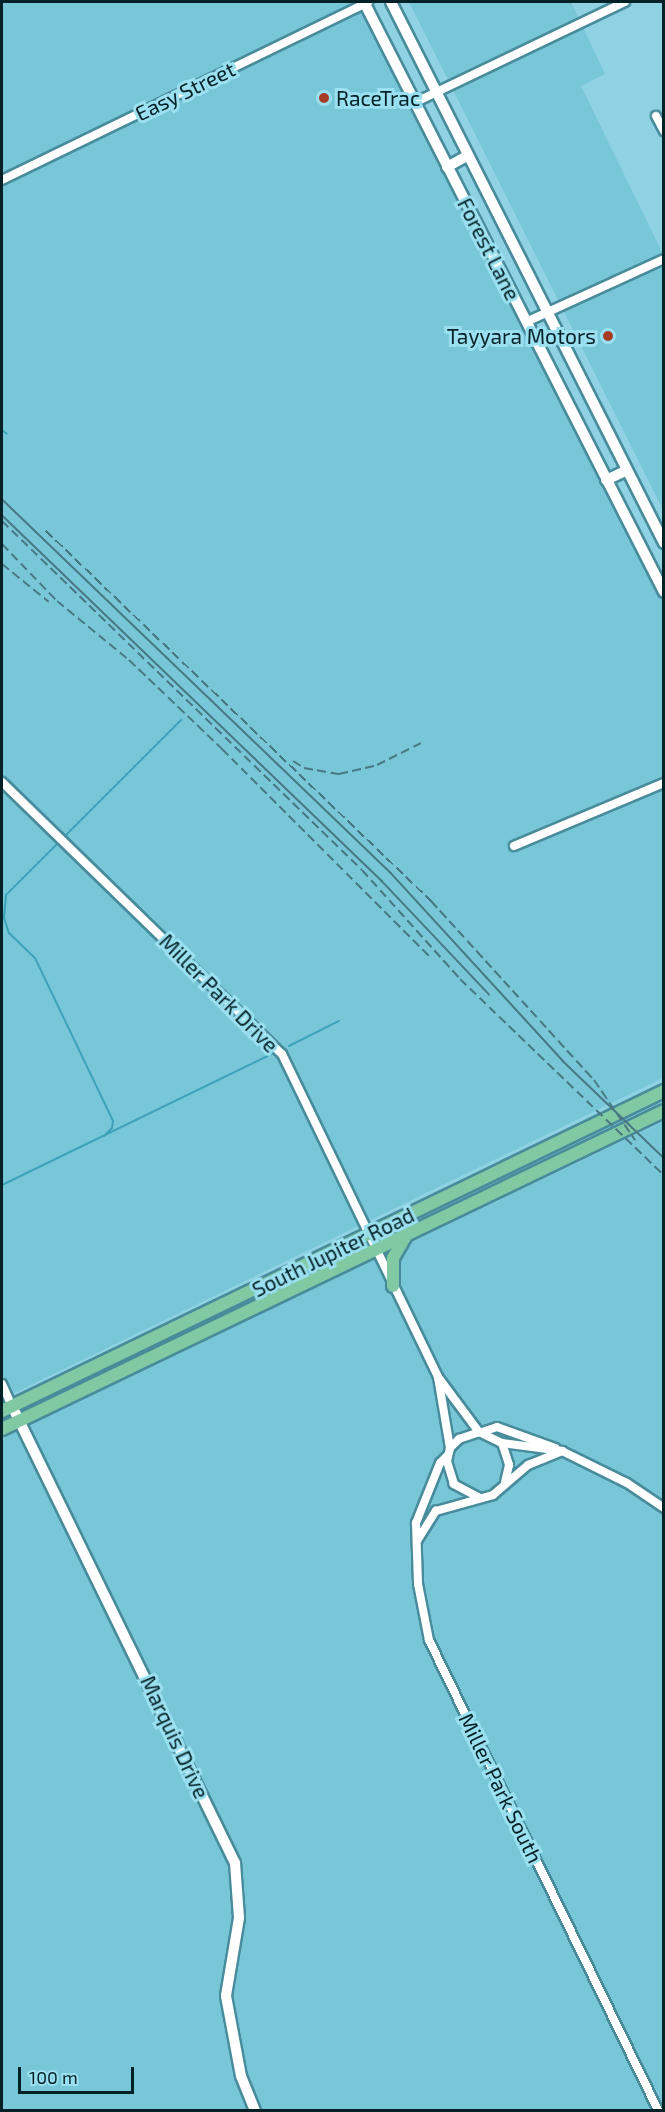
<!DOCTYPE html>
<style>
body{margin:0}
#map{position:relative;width:665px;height:2112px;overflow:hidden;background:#8ed2e3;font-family:"Exo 2",sans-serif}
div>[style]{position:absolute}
.built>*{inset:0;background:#78c7d9}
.stream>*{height:2px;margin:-1px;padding:0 1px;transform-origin:1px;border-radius:1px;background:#3da3b8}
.roads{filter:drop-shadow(2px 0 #488c9c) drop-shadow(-2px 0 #488c9c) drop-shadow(0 2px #488c9c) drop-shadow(0 -2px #488c9c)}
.street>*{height:8px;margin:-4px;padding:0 4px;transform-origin:4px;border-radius:4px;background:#fff}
.secondary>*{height:10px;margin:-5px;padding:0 5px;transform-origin:5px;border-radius:5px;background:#fff}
.primary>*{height:12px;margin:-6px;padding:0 6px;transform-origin:6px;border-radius:6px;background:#80c9a2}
.tram>*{height:1.5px;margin:-0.75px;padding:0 0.75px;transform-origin:0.75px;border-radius:0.75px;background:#487884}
.rail>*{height:2px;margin-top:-1px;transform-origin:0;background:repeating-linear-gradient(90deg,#487884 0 9px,transparent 0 13.5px)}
.dots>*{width:16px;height:16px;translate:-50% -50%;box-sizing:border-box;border:3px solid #9ae0f0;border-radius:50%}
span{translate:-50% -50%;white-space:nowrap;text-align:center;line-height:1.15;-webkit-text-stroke:6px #9ae0f0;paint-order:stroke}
.street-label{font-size:21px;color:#042127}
.poi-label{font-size:21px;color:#042127}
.left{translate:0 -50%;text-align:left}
.right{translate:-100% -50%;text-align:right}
.frame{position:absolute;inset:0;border:3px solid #042127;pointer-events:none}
.scale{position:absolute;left:18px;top:2067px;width:116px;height:27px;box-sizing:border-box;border:3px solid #042127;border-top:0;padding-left:8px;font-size:18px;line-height:21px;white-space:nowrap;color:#042127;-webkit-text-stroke:4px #9ae0f0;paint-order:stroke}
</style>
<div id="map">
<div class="built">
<i style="clip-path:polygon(2px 2px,365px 2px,663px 597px,663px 1078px,2px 1399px)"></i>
<i style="clip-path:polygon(409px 2px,571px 2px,605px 74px,581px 86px,663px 254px,663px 510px)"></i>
<i style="clip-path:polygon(663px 1122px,663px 2110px,2px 2110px,2px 1437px)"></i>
</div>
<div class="stream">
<i style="left:2px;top:430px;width:6px;rotate:39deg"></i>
<i style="left:66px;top:835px;width:163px;rotate:-45deg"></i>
<i style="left:57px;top:844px;width:72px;rotate:135deg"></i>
<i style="left:6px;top:895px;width:23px;rotate:95deg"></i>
<i style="left:4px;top:918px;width:16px;rotate:72deg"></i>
<i style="left:9px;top:933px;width:36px;rotate:44deg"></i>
<i style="left:35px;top:958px;width:181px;rotate:64.4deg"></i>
<i style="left:113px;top:1121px;width:7px;rotate:98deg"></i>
<i style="left:112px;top:1128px;width:11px;rotate:135deg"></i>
<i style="left:289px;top:1046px;width:56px;rotate:-26.6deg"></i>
<i style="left:2px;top:1185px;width:302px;rotate:-25.9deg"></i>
</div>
<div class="roads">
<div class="street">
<i style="left:414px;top:103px;width:234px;rotate:-25.6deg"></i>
<i style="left:656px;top:116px;width:17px;rotate:62deg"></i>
<i style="left:2px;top:180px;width:407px;rotate:-25.9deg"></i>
<i style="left:526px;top:322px;width:152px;rotate:-24.5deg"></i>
<i style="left:2px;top:782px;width:390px;rotate:44.2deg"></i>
<i style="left:282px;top:1054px;width:359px;rotate:64.2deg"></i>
<i style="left:438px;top:1377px;width:69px;rotate:53.3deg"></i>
<i style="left:514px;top:846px;width:163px;rotate:-22.8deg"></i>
<i style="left:438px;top:1377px;width:72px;rotate:80.4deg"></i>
<i style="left:2px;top:1384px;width:24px;rotate:66deg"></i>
<i style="left:482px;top:1432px;width:16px;rotate:-18deg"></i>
<i style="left:497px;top:1427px;width:62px;rotate:19.9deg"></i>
<i style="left:502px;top:1443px;width:23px;rotate:72deg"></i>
<i style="left:509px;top:1465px;width:17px;rotate:103deg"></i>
<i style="left:448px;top:1455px;width:11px;rotate:135deg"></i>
<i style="left:440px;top:1463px;width:65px;rotate:111.8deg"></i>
<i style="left:416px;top:1523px;width:61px;rotate:88.1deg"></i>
<i style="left:418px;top:1584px;width:57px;rotate:78.9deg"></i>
<i style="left:429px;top:1640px;width:523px;rotate:64.02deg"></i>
<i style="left:480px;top:1498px;width:30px;rotate:-152deg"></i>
<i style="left:454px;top:1484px;width:24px;rotate:-107deg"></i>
<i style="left:447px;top:1461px;width:13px;rotate:-77deg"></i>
<i style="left:450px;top:1448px;width:13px;rotate:-45deg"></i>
<i style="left:459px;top:1439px;width:21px;rotate:-19deg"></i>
<i style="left:479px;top:1432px;width:25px;rotate:26deg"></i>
<i style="left:502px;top:1443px;width:61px;rotate:7.6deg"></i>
<i style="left:562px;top:1451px;width:72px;rotate:26.2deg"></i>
<i style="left:627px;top:1483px;width:45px;rotate:34deg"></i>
<i style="left:417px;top:1541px;width:36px;rotate:-58deg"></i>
<i style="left:436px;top:1511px;width:59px;rotate:-15.7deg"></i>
<i style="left:493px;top:1495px;width:46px;rotate:-40.6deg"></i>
<i style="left:528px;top:1465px;width:37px;rotate:-22deg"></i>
</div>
<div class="secondary">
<i style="left:364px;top:2px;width:662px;rotate:63.05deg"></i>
<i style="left:391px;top:2px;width:606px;rotate:63.22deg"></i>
<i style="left:447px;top:167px;width:23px;rotate:-29deg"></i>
<i style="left:606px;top:480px;width:23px;rotate:-25deg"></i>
<i style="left:12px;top:1406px;width:509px;rotate:63.99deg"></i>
<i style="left:235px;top:1863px;width:55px;rotate:85.8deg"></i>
<i style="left:239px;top:1918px;width:79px;rotate:99.5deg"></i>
<i style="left:226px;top:1996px;width:81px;rotate:79.4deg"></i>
<i style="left:241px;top:2076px;width:37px;rotate:68deg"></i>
</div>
<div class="primary">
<i style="left:393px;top:1286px;width:28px;rotate:-90deg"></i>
<i style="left:393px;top:1258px;width:24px;rotate:-60deg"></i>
<i style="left:2px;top:1411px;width:735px;rotate:-25.8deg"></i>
<i style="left:2px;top:1429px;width:734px;rotate:-25.66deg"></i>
</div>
</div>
<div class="tram">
<i style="left:2px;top:499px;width:540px;rotate:43.87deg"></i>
<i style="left:391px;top:873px;width:255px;rotate:47.5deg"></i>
<i style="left:563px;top:1061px;width:140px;rotate:43.8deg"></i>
<i style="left:2px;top:515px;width:528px;rotate:43.92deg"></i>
<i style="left:382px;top:881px;width:156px;rotate:46.6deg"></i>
</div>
<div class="rail">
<i style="left:2px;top:521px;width:501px;rotate:44.11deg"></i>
<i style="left:362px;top:870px;width:147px;rotate:48deg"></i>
<i style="left:460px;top:979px;width:283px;rotate:43.9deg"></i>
<i style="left:46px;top:531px;width:534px;rotate:43.86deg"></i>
<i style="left:431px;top:901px;width:242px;rotate:47.7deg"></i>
<i style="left:594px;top:1080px;width:73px;rotate:55.7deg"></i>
<i style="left:2px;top:544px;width:79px;rotate:46deg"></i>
<i style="left:57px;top:601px;width:93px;rotate:39.3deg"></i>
<i style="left:129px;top:660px;width:129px;rotate:43.7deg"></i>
<i style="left:222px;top:749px;width:296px;rotate:45deg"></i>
<i style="left:2px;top:564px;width:60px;rotate:39deg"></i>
<i style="left:293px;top:761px;width:13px;rotate:32deg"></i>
<i style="left:304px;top:768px;width:36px;rotate:10deg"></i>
<i style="left:339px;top:774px;width:39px;rotate:-13deg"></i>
<i style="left:377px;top:765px;width:49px;rotate:-26.6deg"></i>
</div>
<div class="dots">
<i style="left:324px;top:98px;background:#a53c23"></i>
<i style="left:608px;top:336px;background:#a53c23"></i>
</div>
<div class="street-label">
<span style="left:185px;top:91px;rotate:-26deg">Easy Street</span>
<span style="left:489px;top:249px;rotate:63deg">Forest Lane</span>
<span style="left:219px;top:993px;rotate:45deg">Miller Park Drive</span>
<span style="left:333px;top:1252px;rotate:-26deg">South Jupiter Road</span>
<span style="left:175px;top:1737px;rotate:65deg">Marquis Drive</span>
<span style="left:501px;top:1788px;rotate:64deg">Miller Park South</span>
</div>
<div class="poi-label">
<span class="left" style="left:336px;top:98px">RaceTrac</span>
<span class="right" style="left:596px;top:336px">Tayyara Motors</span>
</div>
<div class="frame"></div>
<div class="scale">100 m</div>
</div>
